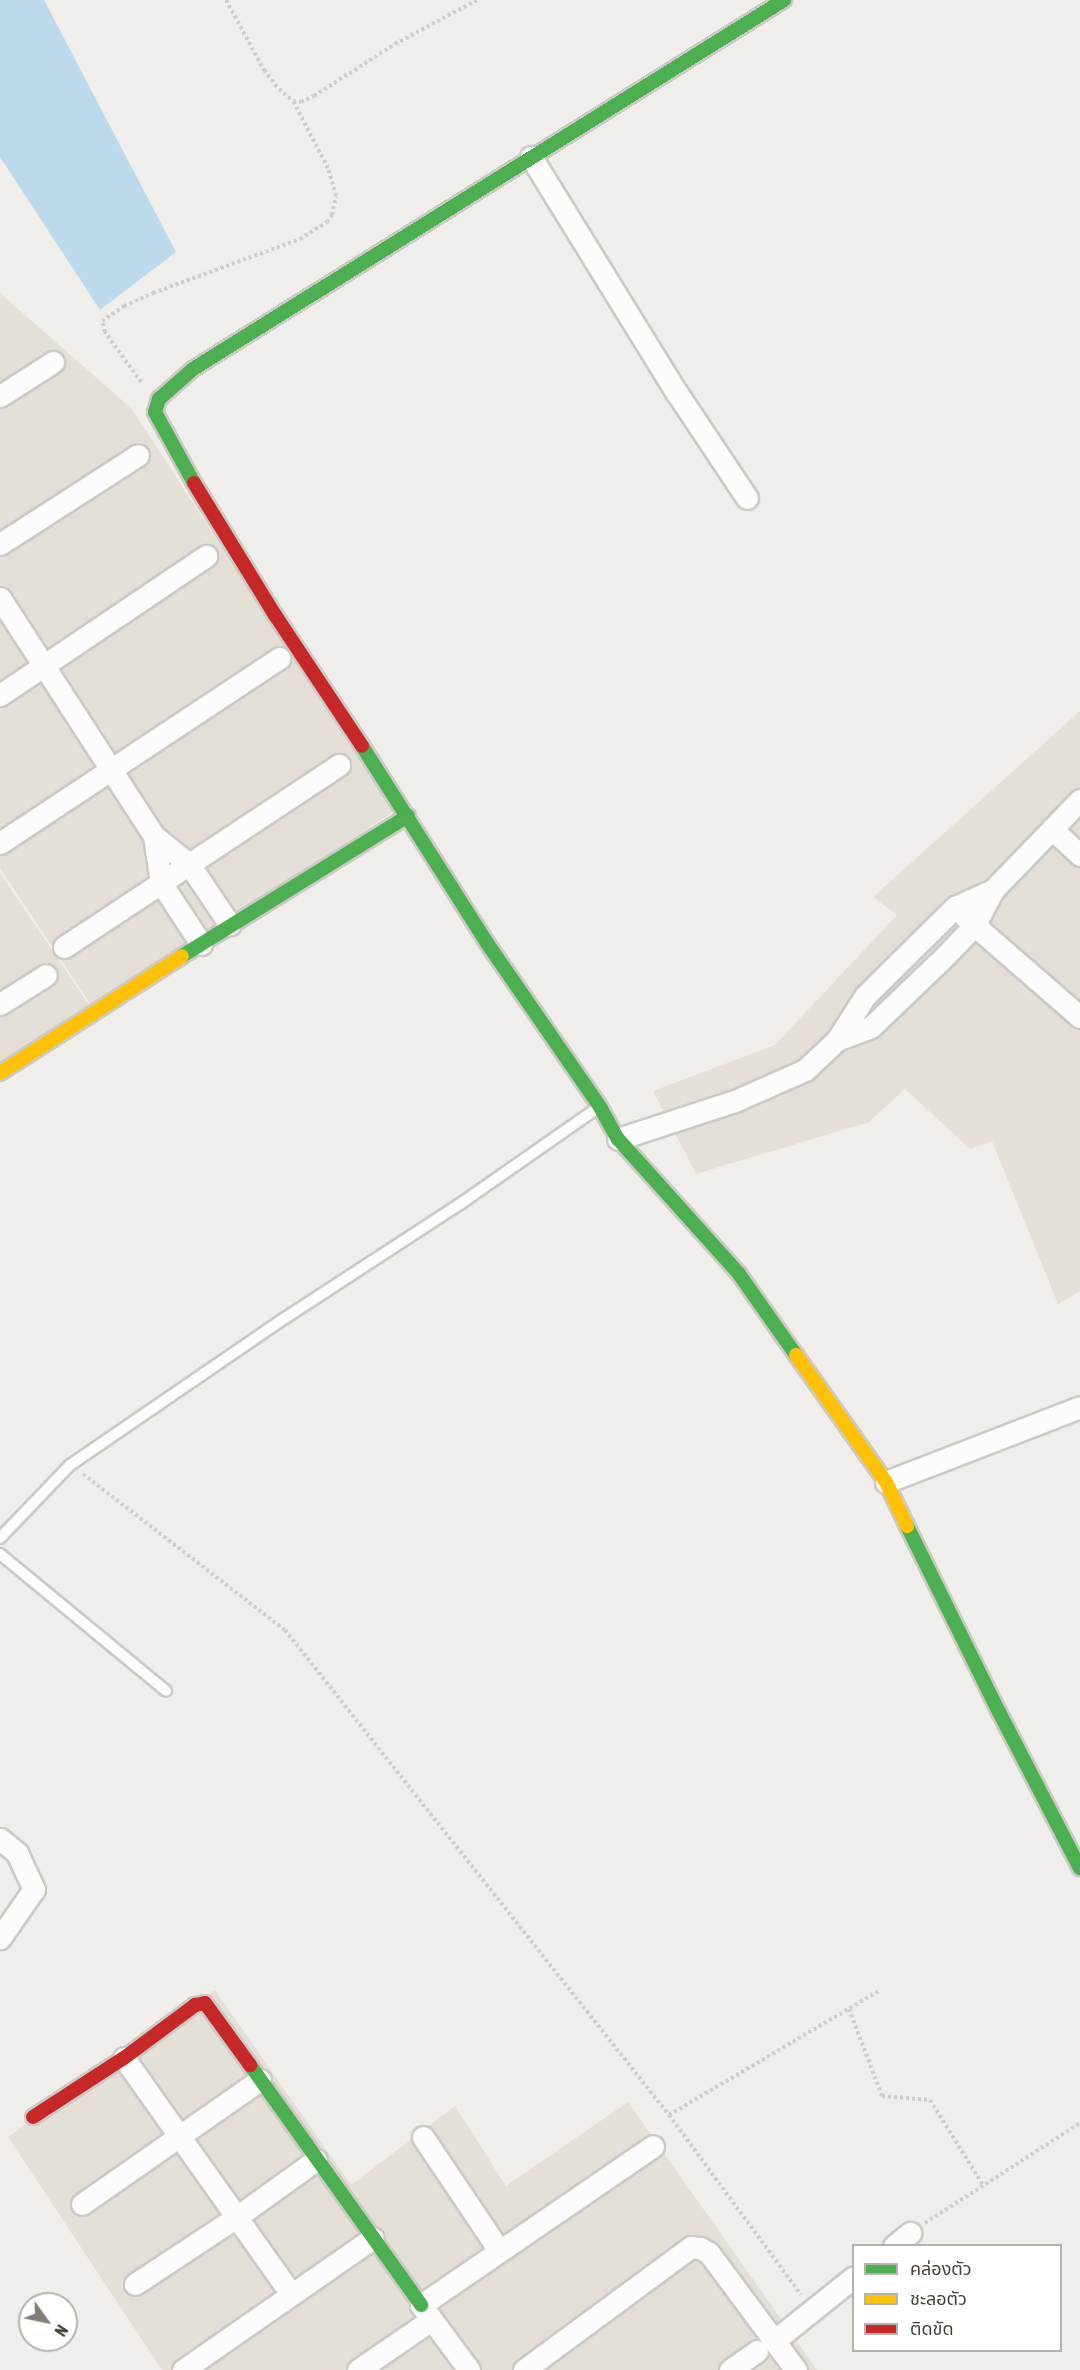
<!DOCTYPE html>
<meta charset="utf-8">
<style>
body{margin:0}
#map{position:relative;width:1080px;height:2370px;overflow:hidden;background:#f0eeea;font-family:"Asap Condensed","Noto Sans Thai",sans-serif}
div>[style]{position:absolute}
.residential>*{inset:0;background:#e4e0d7}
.water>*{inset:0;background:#bcdaec}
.path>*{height:4px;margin-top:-2px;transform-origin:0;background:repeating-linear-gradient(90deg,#d0cecb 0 3px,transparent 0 6px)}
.roads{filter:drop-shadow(2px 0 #cccac6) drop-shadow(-2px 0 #cccac6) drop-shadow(0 2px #cccac6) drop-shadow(0 -2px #cccac6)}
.lane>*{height:10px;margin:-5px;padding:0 5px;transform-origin:5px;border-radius:5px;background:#fdfcfc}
.street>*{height:21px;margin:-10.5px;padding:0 10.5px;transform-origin:10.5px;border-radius:10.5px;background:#fdfcfc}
.fast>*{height:14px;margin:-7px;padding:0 7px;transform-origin:7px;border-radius:7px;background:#4caf50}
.slow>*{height:14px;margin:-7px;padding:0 7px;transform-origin:7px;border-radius:7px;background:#ffc107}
.jam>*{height:14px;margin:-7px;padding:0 7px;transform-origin:7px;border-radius:7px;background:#c62828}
span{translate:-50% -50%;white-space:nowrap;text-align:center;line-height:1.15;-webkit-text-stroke:4.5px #fff;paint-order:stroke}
.legend{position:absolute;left:852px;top:2244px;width:210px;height:108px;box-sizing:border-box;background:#fff;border:2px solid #b5b2af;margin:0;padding:8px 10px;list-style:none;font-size:18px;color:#463f36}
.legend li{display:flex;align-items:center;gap:12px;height:30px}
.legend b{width:30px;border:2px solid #b5b2af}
.north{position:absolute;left:18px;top:2292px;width:60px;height:60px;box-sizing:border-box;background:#fff;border:2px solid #b5b2af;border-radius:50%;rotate:123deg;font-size:16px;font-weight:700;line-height:24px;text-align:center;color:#463f36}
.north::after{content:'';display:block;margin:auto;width:21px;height:27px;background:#827c75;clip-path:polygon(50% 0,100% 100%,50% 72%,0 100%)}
</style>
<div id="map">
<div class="residential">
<i style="clip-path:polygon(0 293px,132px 409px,393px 812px,93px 1008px,0 868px)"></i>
<i style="clip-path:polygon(1080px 711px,1080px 1291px,1058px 1304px,992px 1141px,970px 1149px,905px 1089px,869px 1122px,696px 1174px,653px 1091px,775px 1045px,897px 915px,873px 897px)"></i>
<i style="clip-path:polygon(0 873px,91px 1008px,0 1066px)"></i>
<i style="clip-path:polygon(215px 1990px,351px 2185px,455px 2106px,506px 2186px,628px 2102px,817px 2370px,162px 2370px,8px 2137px)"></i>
</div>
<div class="water">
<i style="clip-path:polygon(0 0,44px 0,176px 252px,100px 310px,0 157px)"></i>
</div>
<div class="path">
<i style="left:226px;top:0;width:80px;rotate:61.5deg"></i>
<i style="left:264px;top:70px;width:24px;rotate:52deg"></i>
<i style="left:279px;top:89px;width:18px;rotate:41deg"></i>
<i style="left:293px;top:101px;width:8px;rotate:7deg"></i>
<i style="left:301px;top:102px;width:14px;rotate:-25deg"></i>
<i style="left:314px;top:96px;width:96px;rotate:-32.7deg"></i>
<i style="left:395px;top:44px;width:93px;rotate:-28.2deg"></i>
<i style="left:141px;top:382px;width:62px;rotate:-125.8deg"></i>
<i style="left:105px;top:332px;width:11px;rotate:-105deg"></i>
<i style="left:102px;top:321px;width:27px;rotate:-34deg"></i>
<i style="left:124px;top:306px;width:32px;rotate:-24deg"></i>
<i style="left:153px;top:293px;width:157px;rotate:-20.2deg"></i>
<i style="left:300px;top:239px;width:32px;rotate:-32deg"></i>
<i style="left:327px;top:222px;width:9px;rotate:-54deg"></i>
<i style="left:332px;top:215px;width:19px;rotate:-78deg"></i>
<i style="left:336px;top:196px;width:29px;rotate:-106deg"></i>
<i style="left:328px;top:168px;width:76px;rotate:-117.6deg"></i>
<i style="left:83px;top:1474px;width:255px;rotate:37.7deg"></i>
<i style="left:285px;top:1630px;width:619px;rotate:51.63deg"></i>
<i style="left:669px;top:2115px;width:223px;rotate:53.7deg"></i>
<i style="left:849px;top:2009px;width:93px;rotate:69.2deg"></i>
<i style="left:882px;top:2096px;width:48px;rotate:4.8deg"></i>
<i style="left:930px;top:2100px;width:100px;rotate:58.1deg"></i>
<i style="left:669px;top:2115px;width:244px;rotate:-30.6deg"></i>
<i style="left:925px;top:2223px;width:184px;rotate:-32.8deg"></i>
</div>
<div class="roads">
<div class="lane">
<i style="left:0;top:1538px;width:101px;rotate:-46.2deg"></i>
<i style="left:70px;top:1465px;width:260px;rotate:-34.4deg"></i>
<i style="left:285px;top:1318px;width:209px;rotate:-33.1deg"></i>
<i style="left:460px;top:1204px;width:169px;rotate:-34.9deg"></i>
<i style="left:0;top:1554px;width:215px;rotate:39.5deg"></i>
</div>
<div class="street">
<i style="left:531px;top:157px;width:278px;rotate:58.3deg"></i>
<i style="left:677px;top:393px;width:126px;rotate:56.3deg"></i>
<i style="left:0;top:396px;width:63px;rotate:-32.7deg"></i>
<i style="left:0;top:544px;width:164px;rotate:-32.8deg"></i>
<i style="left:0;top:598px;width:283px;rotate:57.1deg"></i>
<i style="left:154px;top:836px;width:45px;rotate:38.7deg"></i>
<i style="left:189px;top:864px;width:73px;rotate:56.1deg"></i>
<i style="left:0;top:695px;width:249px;rotate:-34deg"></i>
<i style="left:1052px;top:829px;width:38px;rotate:43deg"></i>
<i style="left:154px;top:836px;width:48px;rotate:81.5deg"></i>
<i style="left:161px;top:883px;width:73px;rotate:56.7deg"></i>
<i style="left:0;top:843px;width:335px;rotate:-33.5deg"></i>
<i style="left:965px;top:917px;width:152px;rotate:41deg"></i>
<i style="left:64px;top:947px;width:330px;rotate:-33.5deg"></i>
<i style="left:0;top:1004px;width:54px;rotate:-32.2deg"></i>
<i style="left:837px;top:1040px;width:36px;rotate:-21deg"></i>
<i style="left:871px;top:1027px;width:103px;rotate:-43.8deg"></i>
<i style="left:945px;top:956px;width:42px;rotate:-46deg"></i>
<i style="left:974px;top:926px;width:41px;rotate:-62.2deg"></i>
<i style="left:993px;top:890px;width:125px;rotate:-46deg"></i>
<i style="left:618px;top:1139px;width:125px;rotate:-18.1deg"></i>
<i style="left:737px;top:1100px;width:74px;rotate:-23.8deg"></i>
<i style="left:805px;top:1070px;width:44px;rotate:-43.2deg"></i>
<i style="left:837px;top:1040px;width:52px;rotate:-57.5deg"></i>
<i style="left:865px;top:996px;width:127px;rotate:-44.7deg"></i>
<i style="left:955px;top:907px;width:42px;rotate:-24.1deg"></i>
<i style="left:886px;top:1482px;width:208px;rotate:-21.1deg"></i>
<i style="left:0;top:1839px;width:22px;rotate:39deg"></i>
<i style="left:17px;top:1853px;width:40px;rotate:65deg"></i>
<i style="left:34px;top:1889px;width:60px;rotate:124.8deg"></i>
<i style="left:124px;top:2058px;width:289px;rotate:54.7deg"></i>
<i style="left:423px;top:2137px;width:136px;rotate:56.1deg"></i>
<i style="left:82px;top:2204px;width:217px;rotate:-34.9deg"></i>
<i style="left:894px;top:2246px;width:21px;rotate:-39deg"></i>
<i style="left:135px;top:2284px;width:123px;rotate:-33.4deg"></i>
<i style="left:238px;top:2216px;width:96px;rotate:-35.7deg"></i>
<i style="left:774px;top:2341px;width:102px;rotate:-38.7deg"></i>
<i style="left:183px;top:2370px;width:231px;rotate:-34.8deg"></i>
<i style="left:358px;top:2370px;width:88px;rotate:-34.4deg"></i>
<i style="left:469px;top:2370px;width:81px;rotate:-126.4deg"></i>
<i style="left:421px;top:2305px;width:281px;rotate:-34.4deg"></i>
<i style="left:524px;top:2370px;width:207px;rotate:-36.4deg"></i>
<i style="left:691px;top:2247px;width:9px;rotate:6deg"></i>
<i style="left:700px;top:2248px;width:10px;rotate:29deg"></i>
<i style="left:709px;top:2253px;width:146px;rotate:53.4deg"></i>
<i style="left:730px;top:2370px;width:33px;rotate:-35deg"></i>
</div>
<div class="fast">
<i style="left:194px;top:483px;width:81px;rotate:-118.8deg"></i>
<i style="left:155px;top:412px;width:14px;rotate:-73deg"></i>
<i style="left:159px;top:399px;width:45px;rotate:-41.4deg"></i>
<i style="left:193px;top:369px;width:697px;rotate:-31.98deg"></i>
<i style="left:362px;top:746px;width:233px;rotate:57.6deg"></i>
<i style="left:487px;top:943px;width:199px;rotate:55.4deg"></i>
<i style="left:600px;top:1107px;width:37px;rotate:61deg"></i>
<i style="left:618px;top:1139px;width:181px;rotate:48.1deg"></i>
<i style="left:739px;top:1274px;width:99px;rotate:54.9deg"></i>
<i style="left:182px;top:956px;width:266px;rotate:-31.8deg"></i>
<i style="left:907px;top:1526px;width:208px;rotate:63.7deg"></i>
<i style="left:999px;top:1712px;width:176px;rotate:62.6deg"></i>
<i style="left:250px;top:2065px;width:295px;rotate:54.5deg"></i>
</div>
<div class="slow">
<i style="left:0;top:1073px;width:216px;rotate:-32.7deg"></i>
<i style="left:796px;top:1355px;width:156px;rotate:54.7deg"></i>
<i style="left:886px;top:1482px;width:49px;rotate:64.5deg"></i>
</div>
<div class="jam">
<i style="left:194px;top:483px;width:155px;rotate:58.5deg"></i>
<i style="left:275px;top:615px;width:157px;rotate:56.4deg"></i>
<i style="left:33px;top:2117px;width:108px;rotate:-33deg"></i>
<i style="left:124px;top:2058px;width:89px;rotate:-36.7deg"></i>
<i style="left:195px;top:2005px;width:10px;rotate:-11deg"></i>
<i style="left:205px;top:2003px;width:77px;rotate:54deg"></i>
</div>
</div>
<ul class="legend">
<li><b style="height:8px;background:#4caf50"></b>คล่องตัว</li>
<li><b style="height:8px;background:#ffc107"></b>ชะลอตัว</li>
<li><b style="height:8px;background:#c62828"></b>ติดขัด</li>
</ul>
<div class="north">N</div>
</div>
